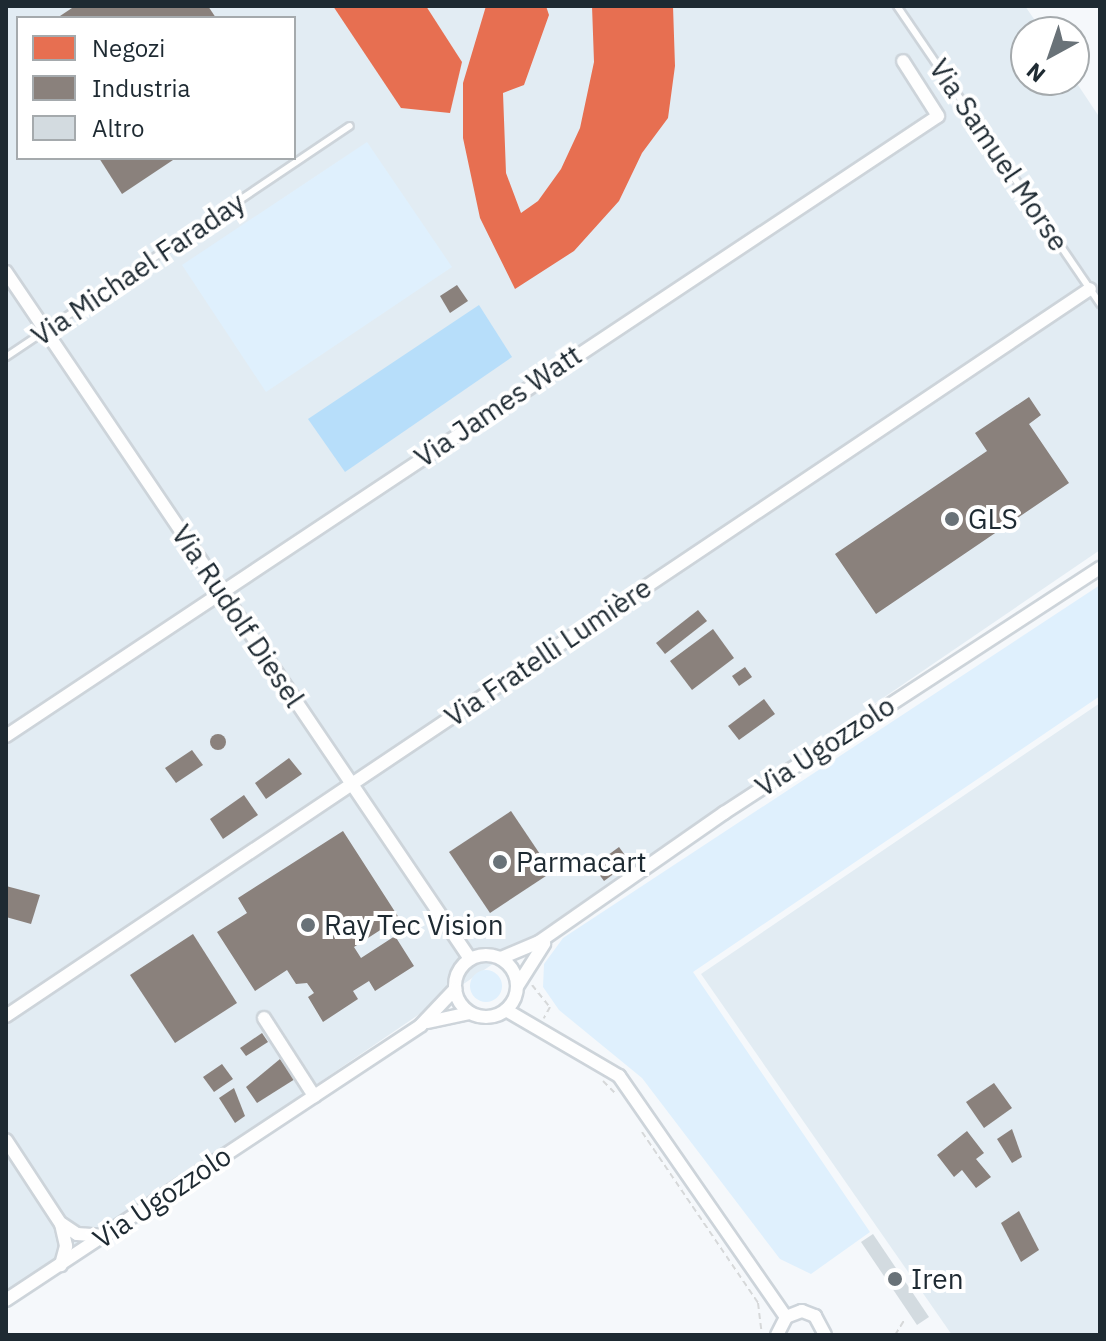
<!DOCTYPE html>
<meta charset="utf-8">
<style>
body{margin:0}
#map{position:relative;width:1106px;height:1341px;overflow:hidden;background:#f5f8fb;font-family:"IBM Plex Sans",sans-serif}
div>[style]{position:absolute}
.built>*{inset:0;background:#e2ecf3}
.green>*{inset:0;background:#dff0fd}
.round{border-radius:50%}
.water>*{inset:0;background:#b7defa}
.shops>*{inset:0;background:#e76f51}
.industry>*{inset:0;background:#8a817c}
.building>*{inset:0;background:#d3dbe0}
.path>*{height:2px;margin-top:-1px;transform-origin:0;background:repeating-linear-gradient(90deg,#d6d8d9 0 6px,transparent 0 10px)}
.roads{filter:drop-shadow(2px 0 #cdd4da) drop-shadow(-2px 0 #cdd4da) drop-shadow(0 2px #cdd4da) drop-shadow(0 -2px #cdd4da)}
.lane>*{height:6px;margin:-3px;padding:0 3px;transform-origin:3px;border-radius:3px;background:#fefefe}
.street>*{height:12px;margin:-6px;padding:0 6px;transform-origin:6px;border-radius:6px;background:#fefefe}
.street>.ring{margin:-6px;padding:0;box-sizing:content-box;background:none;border:12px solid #fefefe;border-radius:50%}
.dots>*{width:22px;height:22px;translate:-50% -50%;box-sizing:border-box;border:4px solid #fff;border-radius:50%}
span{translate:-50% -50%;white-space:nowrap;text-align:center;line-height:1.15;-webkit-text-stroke:8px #fff;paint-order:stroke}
.street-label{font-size:28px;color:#1e2a32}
.poi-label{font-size:28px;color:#1e2a32}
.left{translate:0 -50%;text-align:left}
.frame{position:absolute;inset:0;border:8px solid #1e2a32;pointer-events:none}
.legend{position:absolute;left:16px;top:16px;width:280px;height:144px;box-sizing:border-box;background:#fff;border:2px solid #a5aaad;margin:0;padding:10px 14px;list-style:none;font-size:24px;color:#1e2a32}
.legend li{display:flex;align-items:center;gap:16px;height:40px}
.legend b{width:40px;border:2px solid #a5aaad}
.north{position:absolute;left:1010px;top:16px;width:80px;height:80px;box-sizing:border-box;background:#fff;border:2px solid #a5aaad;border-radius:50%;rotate:220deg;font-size:22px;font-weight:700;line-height:32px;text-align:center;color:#1e2a32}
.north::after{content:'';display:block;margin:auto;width:28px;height:36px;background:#697278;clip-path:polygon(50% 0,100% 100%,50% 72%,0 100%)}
</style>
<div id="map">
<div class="built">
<i style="clip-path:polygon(evenodd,6px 6px,1025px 6px,1043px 32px,1026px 32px,1026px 80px,1074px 79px,1100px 118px,1100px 550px,6px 1296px,6px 6px,18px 18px,294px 18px,294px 158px,18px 158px,18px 18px)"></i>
<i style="clip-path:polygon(1100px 703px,1100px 1335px,952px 1335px,701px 974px)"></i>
</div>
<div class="green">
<i style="clip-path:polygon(367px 142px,452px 267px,266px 392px,182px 265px)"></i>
<i style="clip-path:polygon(1100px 585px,1100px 696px,693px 972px,870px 1232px,811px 1274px,780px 1259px,642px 1078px,559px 1010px,543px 987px,544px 964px,563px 938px)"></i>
<i class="round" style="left:470px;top:970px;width:32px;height:32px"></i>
</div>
<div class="water">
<i style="clip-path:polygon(479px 305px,512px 357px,345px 472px,308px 419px)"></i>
</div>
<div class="shops">
<i style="clip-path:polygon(333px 6px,426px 6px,462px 62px,450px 113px,401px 108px)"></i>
<i style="clip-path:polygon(486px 6px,546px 6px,549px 15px,524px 85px,503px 93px,506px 173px,521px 213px,538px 201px,561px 169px,580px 128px,594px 62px,592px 6px,673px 6px,675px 66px,668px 118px,642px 153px,619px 201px,574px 251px,515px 289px,480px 218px,463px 138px,463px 83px)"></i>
</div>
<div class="industry">
<i style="clip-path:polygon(75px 6px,208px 6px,216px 18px,57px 18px)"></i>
<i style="clip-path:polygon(99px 158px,176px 158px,122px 194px)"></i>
<i style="clip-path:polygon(457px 285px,468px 301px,450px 313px,440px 296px)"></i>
<i style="clip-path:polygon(1029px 397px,1041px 415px,1029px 424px,1069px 483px,876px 614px,835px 554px,987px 451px,975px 433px)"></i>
<i style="clip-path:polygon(698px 610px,707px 621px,665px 654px,656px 643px)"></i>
<i style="clip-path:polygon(713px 629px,734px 658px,692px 690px,670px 661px)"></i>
<i style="clip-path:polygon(745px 667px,752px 677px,739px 686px,732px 676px)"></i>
<i style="clip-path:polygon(764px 699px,775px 714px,739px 740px,728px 726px)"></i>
<i class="round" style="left:210px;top:734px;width:16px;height:16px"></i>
<i style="clip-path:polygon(192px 750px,203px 765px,176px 783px,165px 768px)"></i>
<i style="clip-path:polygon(289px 758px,302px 774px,266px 799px,255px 783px)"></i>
<i style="clip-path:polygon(244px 795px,258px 815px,223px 839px,210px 819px)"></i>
<i style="clip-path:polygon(511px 811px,552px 872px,490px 913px,449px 852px)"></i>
<i style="clip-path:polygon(343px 831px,399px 918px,354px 947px,361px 958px,395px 936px,414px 966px,375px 991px,369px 981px,353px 991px,358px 999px,323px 1022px,308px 997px,314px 993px,307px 983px,296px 984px,287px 970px,255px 991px,217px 932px,247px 913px,238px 898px)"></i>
<i style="clip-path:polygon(619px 847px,630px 862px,604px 881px,593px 866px)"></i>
<i style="clip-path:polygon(6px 886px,40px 895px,31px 924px,6px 917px)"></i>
<i style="clip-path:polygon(193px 934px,237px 1003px,175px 1043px,130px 975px)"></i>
<i style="clip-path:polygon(262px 1033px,268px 1042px,246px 1056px,240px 1048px)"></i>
<i style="clip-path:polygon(280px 1059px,295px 1079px,257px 1103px,246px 1087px)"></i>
<i style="clip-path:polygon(222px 1064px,233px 1079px,214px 1092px,203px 1077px)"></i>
<i style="clip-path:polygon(994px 1083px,1012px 1108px,984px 1128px,966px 1102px)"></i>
<i style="clip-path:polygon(234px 1088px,245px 1116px,235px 1123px,219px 1098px)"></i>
<i style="clip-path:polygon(1012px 1129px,1022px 1157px,1012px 1163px,997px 1139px)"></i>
<i style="clip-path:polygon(967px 1131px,984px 1153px,976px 1159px,991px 1177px,976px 1188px,962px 1170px,954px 1177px,937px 1155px)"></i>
<i style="clip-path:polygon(1019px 1211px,1039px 1250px,1021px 1262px,1001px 1223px)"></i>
</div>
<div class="building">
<i style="clip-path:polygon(873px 1234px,929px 1317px,917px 1325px,861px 1242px)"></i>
</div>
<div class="path">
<i style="left:532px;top:985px;width:28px;rotate:51deg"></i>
<i style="left:550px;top:1007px;width:13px;rotate:119deg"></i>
<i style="left:603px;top:1081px;width:18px;rotate:45deg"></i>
<i style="left:642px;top:1132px;width:207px;rotate:55.8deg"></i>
<i style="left:758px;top:1303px;width:32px;rotate:83deg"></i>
<i style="left:895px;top:1335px;width:19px;rotate:-58deg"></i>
</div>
<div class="roads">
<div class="lane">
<i style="left:897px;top:6px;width:361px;rotate:55.7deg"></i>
<i style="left:6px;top:357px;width:414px;rotate:-33.9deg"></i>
</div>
<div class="street">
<i style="left:6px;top:272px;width:829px;rotate:55.96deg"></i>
<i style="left:6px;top:736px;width:1119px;rotate:-33.63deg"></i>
<i style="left:938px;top:116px;width:65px;rotate:-122.5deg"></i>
<i class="ring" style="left:455px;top:955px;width:50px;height:50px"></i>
<i style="left:501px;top:958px;width:41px;rotate:-22.8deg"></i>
<i style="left:539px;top:942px;width:226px;rotate:-34.9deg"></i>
<i style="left:724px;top:813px;width:449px;rotate:-33.1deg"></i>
<i style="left:518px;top:985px;width:49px;rotate:-57.6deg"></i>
<i style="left:506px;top:1010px;width:131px;rotate:30.3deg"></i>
<i style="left:619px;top:1076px;width:293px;rotate:55.3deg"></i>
<i style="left:6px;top:1016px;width:1305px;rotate:-33.85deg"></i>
<i style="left:264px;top:1018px;width:93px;rotate:57.3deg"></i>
<i style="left:428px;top:1022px;width:43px;rotate:-12.1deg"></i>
<i style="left:6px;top:1140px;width:100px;rotate:56.8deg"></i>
<i style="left:61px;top:1224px;width:23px;rotate:77deg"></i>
<i style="left:66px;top:1246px;width:20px;rotate:105deg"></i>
<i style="left:62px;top:1224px;width:18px;rotate:34deg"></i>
<i style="left:77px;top:1234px;width:26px;rotate:4deg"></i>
<i style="left:6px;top:1300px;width:498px;rotate:-33.5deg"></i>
<i style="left:421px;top:1025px;width:50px;rotate:-46.6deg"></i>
<i style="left:777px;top:1335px;width:20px;rotate:-63deg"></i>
<i style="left:786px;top:1317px;width:17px;rotate:-21deg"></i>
<i style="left:802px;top:1311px;width:14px;rotate:21deg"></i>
<i style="left:815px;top:1316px;width:21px;rotate:62deg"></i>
</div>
</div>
<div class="dots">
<i style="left:952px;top:519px;background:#697278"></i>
<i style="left:500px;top:862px;background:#697278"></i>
<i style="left:308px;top:925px;background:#697278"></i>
<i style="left:895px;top:1279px;background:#697278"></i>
</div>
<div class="street-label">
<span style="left:999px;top:155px;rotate:56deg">Via Samuel Morse</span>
<span style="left:138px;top:269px;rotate:-34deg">Via Michael Faraday</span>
<span style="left:498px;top:406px;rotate:-34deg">Via James Watt</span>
<span style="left:238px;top:616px;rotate:56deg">Via Rudolf Diesel</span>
<span style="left:548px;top:652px;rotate:-34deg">Via Fratelli Lumière</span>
<span style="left:825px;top:746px;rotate:-33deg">Via Ugozzolo</span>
<span style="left:162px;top:1197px;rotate:-34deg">Via Ugozzolo</span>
</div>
<div class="poi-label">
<span class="left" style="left:968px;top:519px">GLS</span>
<span class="left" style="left:516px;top:862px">Parmacart</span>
<span class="left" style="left:324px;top:925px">Ray Tec Vision</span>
<span class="left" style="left:911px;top:1279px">Iren</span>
</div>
<div class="frame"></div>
<ul class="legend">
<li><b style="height:22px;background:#e76f51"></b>Negozi</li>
<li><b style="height:22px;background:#8a817c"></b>Industria</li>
<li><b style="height:22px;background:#d3dbe0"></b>Altro</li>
</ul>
<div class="north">N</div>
</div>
